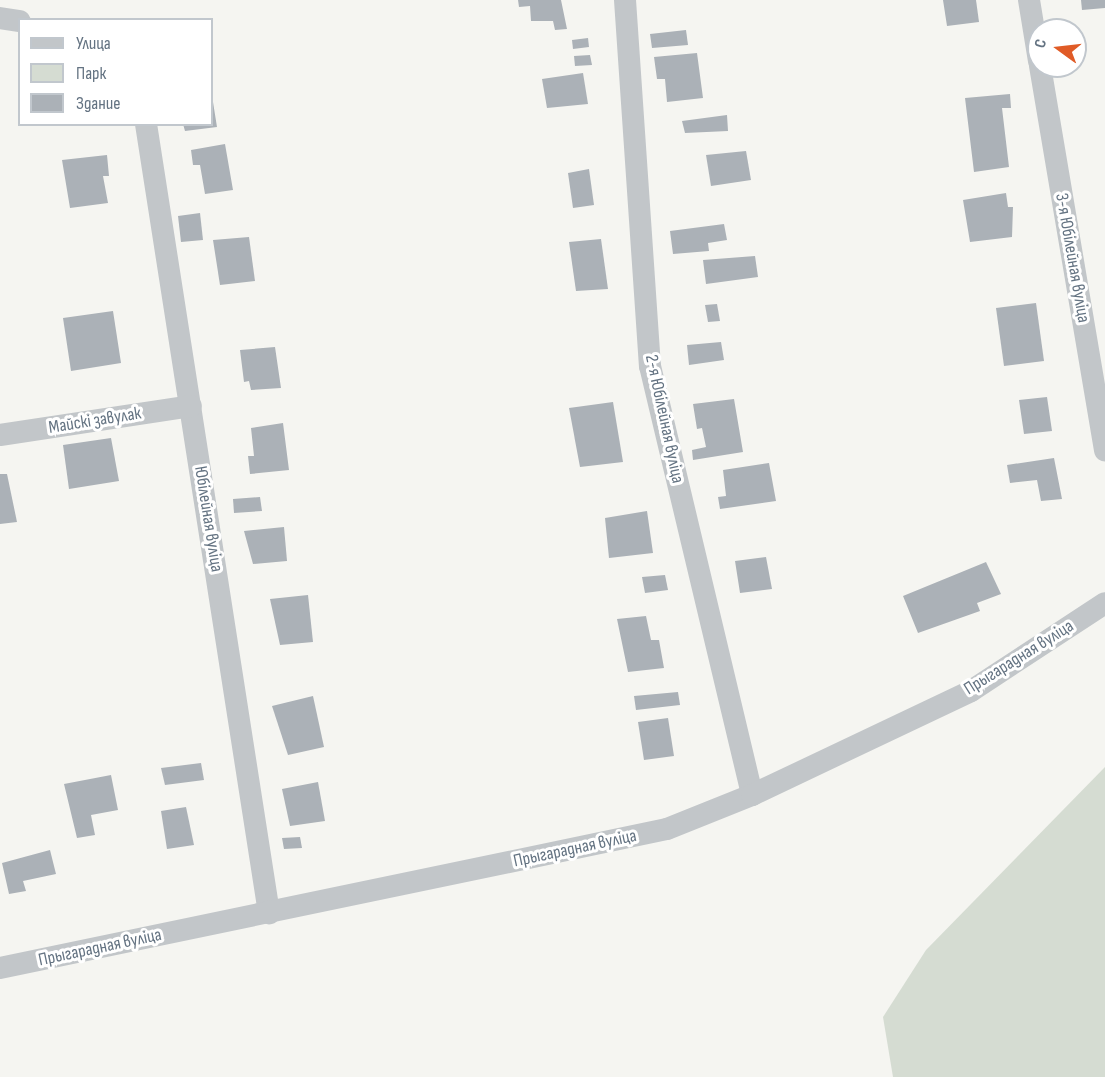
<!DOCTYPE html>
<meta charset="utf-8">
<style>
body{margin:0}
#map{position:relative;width:1105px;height:1077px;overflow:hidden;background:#f5f5f1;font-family:"Sofia Sans Condensed",sans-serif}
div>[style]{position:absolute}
.green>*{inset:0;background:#d5dcd2}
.building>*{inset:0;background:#abb1b7}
.minor>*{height:22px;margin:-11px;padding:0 11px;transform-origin:11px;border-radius:11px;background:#c2c6c9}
span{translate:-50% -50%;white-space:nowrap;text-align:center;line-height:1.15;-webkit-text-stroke:6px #fff;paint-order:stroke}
.street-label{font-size:18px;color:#647382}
.legend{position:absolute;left:18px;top:18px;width:195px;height:108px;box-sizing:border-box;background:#fff;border:2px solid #c1c7cd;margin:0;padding:8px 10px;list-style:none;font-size:18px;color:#647382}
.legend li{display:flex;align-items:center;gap:12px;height:30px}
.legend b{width:30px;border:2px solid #c1c7cd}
.north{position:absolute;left:1027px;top:18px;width:60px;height:60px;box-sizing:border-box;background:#fff;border:2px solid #c1c7cd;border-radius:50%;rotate:285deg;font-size:16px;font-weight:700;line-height:24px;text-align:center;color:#647382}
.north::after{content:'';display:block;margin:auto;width:21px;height:27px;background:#e05b26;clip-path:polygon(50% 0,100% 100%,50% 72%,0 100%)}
</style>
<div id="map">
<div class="green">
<i style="clip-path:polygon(1105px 767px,1105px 1077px,893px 1077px,883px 1017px,926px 950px)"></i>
</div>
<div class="building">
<i style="clip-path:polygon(518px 0,561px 0,567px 29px,555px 30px,553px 21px,531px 21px,530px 6px,519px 7px)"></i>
<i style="clip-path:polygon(943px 0,976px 0,979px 22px,947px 26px)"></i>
<i style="clip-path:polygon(1081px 0,1105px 0,1105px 8px,1082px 10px)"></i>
<i style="clip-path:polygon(686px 30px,688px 45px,652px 48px,650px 34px)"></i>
<i style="clip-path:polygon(588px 38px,589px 47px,573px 49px,572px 40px)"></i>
<i style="clip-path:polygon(697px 53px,703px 98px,667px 102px,665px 79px,657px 79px,654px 57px)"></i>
<i style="clip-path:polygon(590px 55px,592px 65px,575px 66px,574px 56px)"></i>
<i style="clip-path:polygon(583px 73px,588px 104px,547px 108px,542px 79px)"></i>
<i style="clip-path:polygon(1010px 94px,1011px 108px,1002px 108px,1009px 167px,974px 172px,965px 98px)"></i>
<i style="clip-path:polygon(213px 102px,217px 127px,185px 131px,183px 124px,212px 124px)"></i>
<i style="clip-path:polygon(727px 115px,728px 131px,685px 133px,682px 121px)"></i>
<i style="clip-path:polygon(225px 144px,233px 190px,205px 194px,200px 165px,193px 165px,191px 150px)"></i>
<i style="clip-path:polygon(746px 151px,751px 180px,711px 186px,706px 155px)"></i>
<i style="clip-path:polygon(107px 155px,109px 176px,103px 176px,108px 203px,70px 208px,62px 160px)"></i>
<i style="clip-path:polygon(589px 169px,594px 205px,573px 208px,568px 173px)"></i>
<i style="clip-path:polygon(1006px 193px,1008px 207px,1013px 207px,1012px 237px,970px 242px,963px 200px)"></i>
<i style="clip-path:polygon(200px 213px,203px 240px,181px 242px,178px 216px)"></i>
<i style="clip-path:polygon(724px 224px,727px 240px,708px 243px,709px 251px,673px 254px,670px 231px)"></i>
<i style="clip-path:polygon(249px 237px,255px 281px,220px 285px,213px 240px)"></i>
<i style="clip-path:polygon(601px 239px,608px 289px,576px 291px,569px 242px)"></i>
<i style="clip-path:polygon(755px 256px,758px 277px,706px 284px,703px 260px)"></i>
<i style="clip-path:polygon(1036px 303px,1044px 361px,1004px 366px,996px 308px)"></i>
<i style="clip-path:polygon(717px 304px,720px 321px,708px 322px,705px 305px)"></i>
<i style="clip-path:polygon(113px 311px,121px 363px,71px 371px,63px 318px)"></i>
<i style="clip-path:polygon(721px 342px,724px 360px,689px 365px,687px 345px)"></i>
<i style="clip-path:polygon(275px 347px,281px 388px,251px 390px,249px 381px,244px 382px,240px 350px)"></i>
<i style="clip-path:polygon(1047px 397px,1052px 431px,1024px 434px,1019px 400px)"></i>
<i style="clip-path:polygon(734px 399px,743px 452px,693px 460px,692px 450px,706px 447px,702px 428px,697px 429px,693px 404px)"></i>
<i style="clip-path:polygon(613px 402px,623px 462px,580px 467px,569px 408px)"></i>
<i style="clip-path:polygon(283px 423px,289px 470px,250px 474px,248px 456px,254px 456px,251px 428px)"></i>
<i style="clip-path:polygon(111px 438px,119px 481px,69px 489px,63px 445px)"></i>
<i style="clip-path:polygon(1054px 458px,1062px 499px,1041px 501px,1037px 480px,1010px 483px,1007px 465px)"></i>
<i style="clip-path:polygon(769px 463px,776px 501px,720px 509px,718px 497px,726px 496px,723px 470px)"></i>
<i style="clip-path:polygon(0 474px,7px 474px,17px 522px,0 524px)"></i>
<i style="clip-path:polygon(260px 497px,262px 511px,234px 513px,233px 499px)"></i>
<i style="clip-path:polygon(647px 511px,653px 553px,609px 558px,605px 518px)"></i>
<i style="clip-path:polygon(284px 527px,287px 561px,253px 564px,244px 531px)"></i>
<i style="clip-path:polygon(766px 557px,772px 589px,740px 593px,735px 561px)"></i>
<i style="clip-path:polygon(986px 562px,1001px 594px,977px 603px,980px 611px,918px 633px,903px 596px)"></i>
<i style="clip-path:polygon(665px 575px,668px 590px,645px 593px,642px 577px)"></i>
<i style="clip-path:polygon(308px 595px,313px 642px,280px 645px,270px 599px)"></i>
<i style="clip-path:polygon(646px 616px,651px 640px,659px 640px,664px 668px,628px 672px,617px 619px)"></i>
<i style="clip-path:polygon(678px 692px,680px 705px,636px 710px,634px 696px)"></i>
<i style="clip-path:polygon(313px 696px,324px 747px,288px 755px,272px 706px)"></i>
<i style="clip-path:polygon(668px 718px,674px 756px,644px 760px,638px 722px)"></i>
<i style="clip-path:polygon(201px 763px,204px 780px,165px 785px,161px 768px)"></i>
<i style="clip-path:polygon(111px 775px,118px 810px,91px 815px,95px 835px,77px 838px,64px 784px)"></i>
<i style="clip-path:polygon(318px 782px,325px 821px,290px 826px,282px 789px)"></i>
<i style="clip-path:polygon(186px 807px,194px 845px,167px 849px,161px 811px)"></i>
<i style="clip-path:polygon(300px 837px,302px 848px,284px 849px,282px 838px)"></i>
<i style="clip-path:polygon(50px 850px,56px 874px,23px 881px,26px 891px,9px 894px,2px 863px)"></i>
</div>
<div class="minor">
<i style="left:625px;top:0;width:367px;rotate:86.1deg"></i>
<i style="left:650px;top:366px;width:441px;rotate:76.6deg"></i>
<i style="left:1029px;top:0;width:62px;rotate:80.7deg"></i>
<i style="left:0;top:18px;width:20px;rotate:9deg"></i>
<i style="left:1040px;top:66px;width:390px;rotate:80.4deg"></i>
<i style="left:146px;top:124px;width:799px;rotate:81.14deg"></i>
<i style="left:0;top:435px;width:193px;rotate:-8.6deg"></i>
<i style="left:0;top:968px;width:681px;rotate:-11.77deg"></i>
<i style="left:667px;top:829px;width:92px;rotate:-21.8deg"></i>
<i style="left:752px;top:795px;width:242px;rotate:-25.4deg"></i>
<i style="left:971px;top:691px;width:160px;rotate:-33.3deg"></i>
</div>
<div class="street-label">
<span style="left:1072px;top:258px;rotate:80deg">3-я Юбілейная вуліца</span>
<span style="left:664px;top:419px;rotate:78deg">2-я Юбілейная вуліца</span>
<span style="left:95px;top:421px;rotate:-9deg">Майскі завулак</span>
<span style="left:208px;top:519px;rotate:81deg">Юбілейная вуліца</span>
<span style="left:1019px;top:658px;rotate:-32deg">Прыгарадная вуліца</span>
<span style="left:575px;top:849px;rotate:-12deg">Прыгарадная вуліца</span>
<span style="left:100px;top:948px;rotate:-12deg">Прыгарадная вуліца</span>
</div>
<ul class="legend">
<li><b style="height:8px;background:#c2c6c9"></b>Улица</li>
<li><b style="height:16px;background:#d5dcd2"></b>Парк</li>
<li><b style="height:16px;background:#abb1b7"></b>Здание</li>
</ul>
<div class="north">С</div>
</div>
